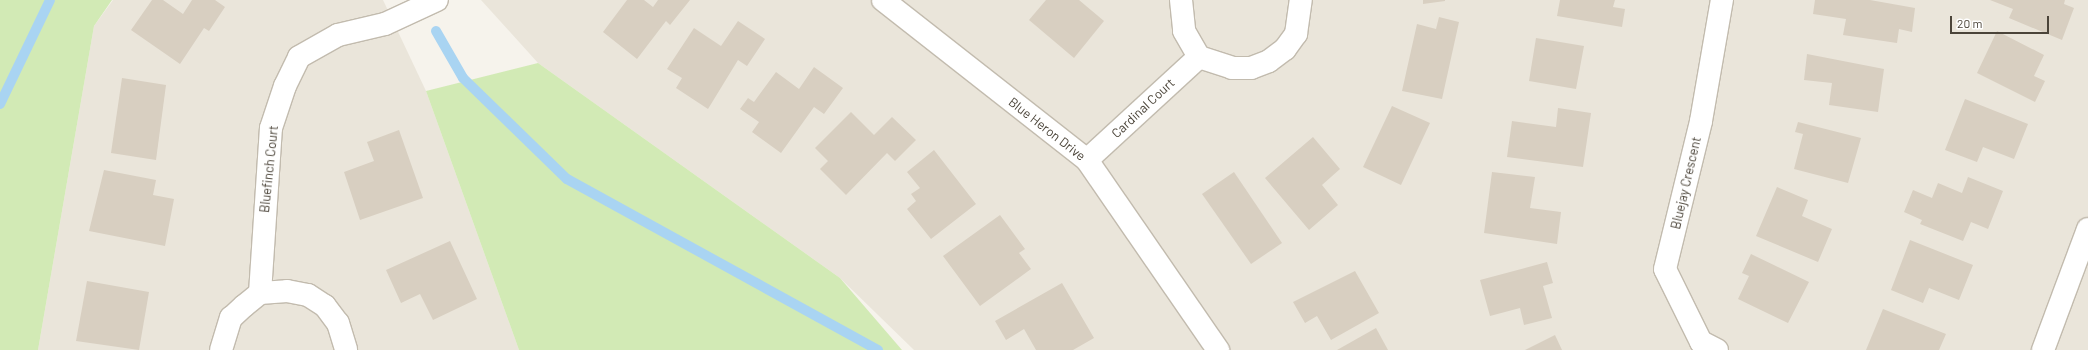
<!DOCTYPE html>
<style>
body{margin:0}
#map{position:relative;width:2088px;height:350px;overflow:hidden;background:#f6f3ec;font-family:Barlow,sans-serif}
div>[style]{position:absolute}
.residential>*{inset:0;background:#eae5da}
.green>*{inset:0;background:#d2eab5}
.stream>*{height:10px;margin:-5px;padding:0 5px;transform-origin:5px;border-radius:5px;background:#a9d4f2}
.building>*{inset:0;background:#d8cfc1}
.roads{filter:drop-shadow(1px 0 #c2bbae) drop-shadow(-1px 0 #c2bbae) drop-shadow(0 1px #c2bbae) drop-shadow(0 -1px #c2bbae)}
.minor>*{height:22px;margin:-11px;padding:0 11px;transform-origin:11px;border-radius:11px;background:#fff}
span{translate:-50% -50%;white-space:nowrap;text-align:center;line-height:1.15;-webkit-text-stroke:3px #fff;paint-order:stroke}
.street-label{font-size:13px;color:#4b4439}
.scale{position:absolute;left:1950px;top:16px;width:99px;height:18px;box-sizing:border-box;border:2px solid #4b4439;border-top:0;padding-left:5px;font-size:12px;line-height:14px;white-space:nowrap;color:#4b4439;-webkit-text-stroke:3px #fff;paint-order:stroke}
</style>
<div id="map">
<div class="residential">
<i style="clip-path:polygon(113px 0,383px 0,426px 91px,519px 350px,38px 350px,94px 26px)"></i>
<i style="clip-path:polygon(481px 0,2088px 0,2088px 350px,914px 350px,840px 278px,538px 63px)"></i>
</div>
<div class="green">
<i style="clip-path:polygon(0 0,112px 0,94px 26px,38px 350px,0 350px)"></i>
<i style="clip-path:polygon(538px 63px,840px 278px,902px 350px,519px 350px,426px 91px)"></i>
</div>
<div class="stream">
<i style="left:436px;top:31px;width:54px;rotate:60.1deg"></i>
<i style="left:463px;top:78px;width:145px;rotate:44.2deg"></i>
<i style="left:567px;top:179px;width:355px;rotate:28.8deg"></i>
<i style="left:0;top:104px;width:115px;rotate:-64.3deg"></i>
</div>
<div class="building">
<i style="clip-path:polygon(152px 0,163px 0,183px 14px,192px 0,215px 0,225px 7px,209px 31px,204px 28px,180px 64px,131px 30px)"></i>
<i style="clip-path:polygon(627px 0,644px 0,653px 7px,658px 0,690px 0,670px 25px,666px 21px,637px 59px,603px 32px)"></i>
<i style="clip-path:polygon(1046px 0,1079px 0,1104px 21px,1074px 58px,1029px 20px)"></i>
<i style="clip-path:polygon(1423px 0,1445px 0,1445px 1px,1423px 4px)"></i>
<i style="clip-path:polygon(1560px 0,1615px 0,1613px 7px,1625px 9px,1622px 27px,1557px 16px)"></i>
<i style="clip-path:polygon(1815px 0,1870px 0,1915px 8px,1912px 32px,1899px 29px,1897px 43px,1843px 35px,1846px 19px,1813px 14px)"></i>
<i style="clip-path:polygon(1990px 0,2065px 0,2064px 4px,2074px 8px,2062px 40px,2009px 18px,2013px 9px)"></i>
<i style="clip-path:polygon(1439px 17px,1459px 22px,1442px 99px,1402px 91px,1417px 24px,1436px 29px)"></i>
<i style="clip-path:polygon(738px 21px,765px 39px,747px 66px,738px 60px,708px 109px,676px 88px,682px 78px,667px 69px,694px 28px,721px 46px)"></i>
<i style="clip-path:polygon(1997px 31px,2044px 55px,2034px 76px,2045px 81px,2035px 102px,1977px 73px)"></i>
<i style="clip-path:polygon(1536px 38px,1584px 46px,1576px 89px,1529px 81px)"></i>
<i style="clip-path:polygon(1807px 54px,1884px 69px,1878px 112px,1829px 105px,1832px 83px,1804px 80px)"></i>
<i style="clip-path:polygon(814px 67px,843px 88px,824px 114px,814px 107px,781px 153px,752px 132px,759px 122px,740px 109px,748px 98px,754px 102px,776px 72px,799px 89px)"></i>
<i style="clip-path:polygon(122px 78px,166px 85px,156px 160px,111px 153px)"></i>
<i style="clip-path:polygon(1965px 99px,2028px 124px,2014px 159px,1983px 147px,1977px 162px,1945px 150px)"></i>
<i style="clip-path:polygon(1392px 106px,1430px 123px,1401px 185px,1363px 167px)"></i>
<i style="clip-path:polygon(1558px 108px,1591px 113px,1583px 167px,1507px 157px,1512px 121px,1556px 127px)"></i>
<i style="clip-path:polygon(851px 112px,874px 135px,892px 117px,916px 140px,895px 161px,887px 153px,846px 195px,820px 169px,828px 161px,815px 148px)"></i>
<i style="clip-path:polygon(1798px 122px,1861px 138px,1848px 183px,1794px 169px,1803px 134px,1795px 132px)"></i>
<i style="clip-path:polygon(399px 130px,423px 198px,360px 220px,344px 172px,374px 161px,367px 142px)"></i>
<i style="clip-path:polygon(1313px 137px,1340px 169px,1322px 185px,1338px 205px,1309px 230px,1265px 178px)"></i>
<i style="clip-path:polygon(934px 150px,976px 204px,931px 239px,907px 209px,916px 201px,911px 194px,920px 188px,907px 172px)"></i>
<i style="clip-path:polygon(104px 170px,156px 180px,153px 195px,174px 199px,165px 246px,89px 231px)"></i>
<i style="clip-path:polygon(1234px 172px,1282px 243px,1251px 264px,1202px 194px)"></i>
<i style="clip-path:polygon(1492px 172px,1535px 177px,1530px 208px,1561px 212px,1557px 244px,1484px 233px)"></i>
<i style="clip-path:polygon(1968px 177px,2003px 191px,1988px 229px,1971px 222px,1963px 241px,1920px 224px,1922px 220px,1904px 212px,1913px 190px,1932px 198px,1938px 183px,1962px 193px)"></i>
<i style="clip-path:polygon(1777px 187px,1808px 200px,1802px 216px,1832px 229px,1818px 262px,1756px 236px)"></i>
<i style="clip-path:polygon(1000px 215px,1025px 249px,1019px 253px,1031px 269px,980px 306px,943px 256px)"></i>
<i style="clip-path:polygon(1910px 240px,1973px 265px,1959px 300px,1929px 288px,1923px 303px,1891px 290px)"></i>
<i style="clip-path:polygon(450px 241px,477px 299px,433px 320px,420px 294px,401px 303px,386px 270px)"></i>
<i style="clip-path:polygon(1751px 254px,1809px 282px,1788px 323px,1738px 299px,1749px 276px,1742px 273px)"></i>
<i style="clip-path:polygon(1547px 262px,1553px 283px,1543px 286px,1552px 318px,1524px 325px,1520px 308px,1490px 316px,1480px 280px)"></i>
<i style="clip-path:polygon(1355px 271px,1379px 313px,1331px 340px,1317px 316px,1305px 323px,1293px 302px)"></i>
<i style="clip-path:polygon(87px 281px,149px 292px,139px 350px,76px 341px)"></i>
<i style="clip-path:polygon(1062px 283px,1094px 338px,1073px 350px,1036px 350px,1024px 329px,1006px 340px,995px 321px)"></i>
<i style="clip-path:polygon(1883px 309px,1946px 334px,1939px 350px,1866px 350px)"></i>
<i style="clip-path:polygon(1376px 328px,1388px 350px,1337px 350px)"></i>
<i style="clip-path:polygon(1555px 335px,1562px 350px,1525px 350px)"></i>
</div>
<div class="roads">
<div class="minor">
<i style="left:883px;top:0;width:259px;rotate:38.1deg"></i>
<i style="left:1087px;top:160px;width:231px;rotate:55.4deg"></i>
<i style="left:1181px;top:0;width:31px;rotate:84deg"></i>
<i style="left:1184px;top:31px;width:30px;rotate:60deg"></i>
<i style="left:1199px;top:57px;width:35px;rotate:18deg"></i>
<i style="left:1232px;top:68px;width:19px"></i>
<i style="left:1251px;top:68px;width:19px;rotate:-21deg"></i>
<i style="left:1269px;top:61px;width:20px;rotate:-37deg"></i>
<i style="left:1285px;top:49px;width:19px;rotate:-54deg"></i>
<i style="left:1296px;top:34px;width:34px;rotate:-82deg"></i>
<i style="left:1087px;top:160px;width:152px;rotate:-42.6deg"></i>
<i style="left:260px;top:293px;width:165px;rotate:-86.2deg"></i>
<i style="left:271px;top:128px;width:44px;rotate:-71.6deg"></i>
<i style="left:285px;top:86px;width:32px;rotate:-64deg"></i>
<i style="left:299px;top:57px;width:45px;rotate:-29.4deg"></i>
<i style="left:338px;top:35px;width:48px;rotate:-13.2deg"></i>
<i style="left:385px;top:24px;width:57px;rotate:-24.8deg"></i>
<i style="left:221px;top:350px;width:34px;rotate:-73deg"></i>
<i style="left:231px;top:318px;width:18px;rotate:-43deg"></i>
<i style="left:244px;top:306px;width:21px;rotate:-39deg"></i>
<i style="left:260px;top:293px;width:27px;rotate:-4deg"></i>
<i style="left:287px;top:291px;width:21px;rotate:11deg"></i>
<i style="left:308px;top:295px;width:20px;rotate:33deg"></i>
<i style="left:325px;top:306px;width:21px;rotate:53deg"></i>
<i style="left:338px;top:323px;width:28px;rotate:73deg"></i>
<i style="left:1717px;top:350px;width:18px;rotate:-153deg"></i>
<i style="left:1701px;top:342px;width:81px;rotate:-116.3deg"></i>
<i style="left:1665px;top:269px;width:152px;rotate:-76.3deg"></i>
<i style="left:1701px;top:121px;width:123px;rotate:-80.2deg"></i>
<i style="left:2043px;top:350px;width:129px;rotate:-69.6deg"></i>
</div>
</div>
<div class="street-label">
<span style="left:1143px;top:108px;rotate:-43deg">Cardinal Court</span>
<span style="left:1047px;top:129px;rotate:38deg">Blue Heron Drive</span>
<span style="left:269px;top:169px;rotate:-84deg">Bluefinch Court</span>
<span style="left:1686px;top:183px;rotate:-77deg">Bluejay Crescent</span>
</div>
<div class="scale">20 m</div>
</div>
